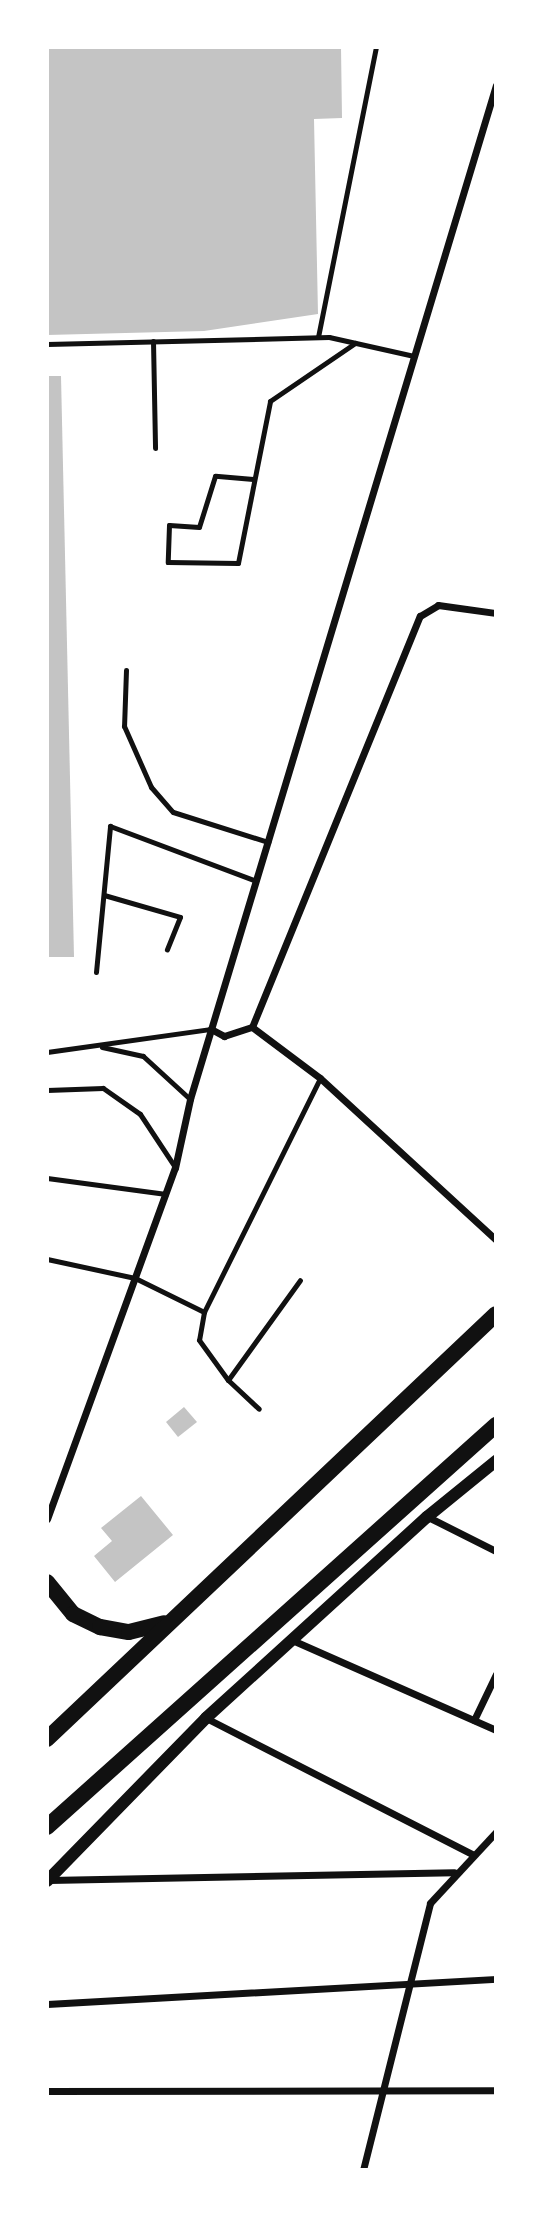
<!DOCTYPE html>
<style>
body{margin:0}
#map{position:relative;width:543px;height:2217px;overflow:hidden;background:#fff;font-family:"Nunito Sans",sans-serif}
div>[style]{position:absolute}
.building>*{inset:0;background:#c4c4c4}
.service>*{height:5px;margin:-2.5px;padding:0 2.5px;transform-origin:2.5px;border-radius:2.5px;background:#111}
.minor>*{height:7px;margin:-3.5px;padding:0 3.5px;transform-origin:3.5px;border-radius:3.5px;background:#111}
.tertiary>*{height:12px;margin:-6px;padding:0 6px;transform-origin:6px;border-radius:6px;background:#111}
.primary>*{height:16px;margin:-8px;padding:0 8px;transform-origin:8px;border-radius:8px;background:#111}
span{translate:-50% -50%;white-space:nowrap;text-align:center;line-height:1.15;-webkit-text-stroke:5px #fff;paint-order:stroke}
.frame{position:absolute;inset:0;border:49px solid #fff;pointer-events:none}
</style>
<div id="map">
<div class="building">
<i style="clip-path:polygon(47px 47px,341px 47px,342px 118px,314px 119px,318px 314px,204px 331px,47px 335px)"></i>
<i style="clip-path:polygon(47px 376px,61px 376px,74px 957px,47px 957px)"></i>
<i style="clip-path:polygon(184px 1407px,197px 1422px,178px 1437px,166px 1422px)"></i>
<i style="clip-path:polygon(141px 1496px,173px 1535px,115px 1582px,94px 1556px,112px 1541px,101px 1528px)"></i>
</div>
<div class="service">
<i style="left:318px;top:337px;width:296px;rotate:-78.7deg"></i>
<i style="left:153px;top:341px;width:107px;rotate:88.9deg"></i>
<i style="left:47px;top:344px;width:282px;rotate:-1.4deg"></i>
<i style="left:329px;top:337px;width:87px;rotate:12.6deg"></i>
<i style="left:253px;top:479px;width:38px;rotate:-175deg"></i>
<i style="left:215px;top:476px;width:53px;rotate:107.4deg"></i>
<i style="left:199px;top:527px;width:30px;rotate:-176deg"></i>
<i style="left:169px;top:525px;width:37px;rotate:92deg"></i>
<i style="left:168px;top:562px;width:70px;rotate:0.8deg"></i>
<i style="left:238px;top:563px;width:165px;rotate:-78.8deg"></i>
<i style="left:270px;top:401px;width:103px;rotate:-34.3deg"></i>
<i style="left:126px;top:670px;width:56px;rotate:92deg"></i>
<i style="left:124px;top:726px;width:67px;rotate:66.1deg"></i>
<i style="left:151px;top:787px;width:33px;rotate:49deg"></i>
<i style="left:173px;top:812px;width:100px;rotate:17.5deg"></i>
<i style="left:104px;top:895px;width:79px;rotate:16.1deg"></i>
<i style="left:180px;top:917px;width:35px;rotate:112deg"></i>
<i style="left:96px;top:972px;width:147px;rotate:-84.5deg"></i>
<i style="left:110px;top:826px;width:156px;rotate:20.6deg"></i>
<i style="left:102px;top:1047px;width:42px;rotate:12.4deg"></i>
<i style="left:143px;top:1056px;width:64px;rotate:42.5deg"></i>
<i style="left:47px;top:1052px;width:166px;rotate:-8deg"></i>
<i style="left:47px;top:1090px;width:56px;rotate:-2deg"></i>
<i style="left:103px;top:1088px;width:45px;rotate:35.1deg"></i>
<i style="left:140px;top:1114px;width:64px;rotate:56.6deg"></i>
<i style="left:47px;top:1178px;width:120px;rotate:7.7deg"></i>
<i style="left:47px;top:1259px;width:90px;rotate:12.2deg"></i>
<i style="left:135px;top:1278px;width:77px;rotate:26.2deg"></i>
<i style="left:204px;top:1312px;width:28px;rotate:100deg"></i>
<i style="left:199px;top:1340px;width:49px;rotate:54.1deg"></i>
<i style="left:228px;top:1380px;width:42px;rotate:43.1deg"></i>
<i style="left:204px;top:1312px;width:261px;rotate:-63.6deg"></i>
<i style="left:228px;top:1380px;width:123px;rotate:-54.2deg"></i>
</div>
<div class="minor">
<i style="left:252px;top:1027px;width:444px;rotate:-67.8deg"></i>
<i style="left:420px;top:616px;width:21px;rotate:-31deg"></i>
<i style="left:438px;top:605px;width:59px;rotate:7.9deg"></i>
<i style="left:252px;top:1027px;width:85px;rotate:36.9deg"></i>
<i style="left:320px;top:1078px;width:239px;rotate:42.6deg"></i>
<i style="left:211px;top:1029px;width:15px;rotate:28deg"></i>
<i style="left:224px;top:1036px;width:29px;rotate:-18deg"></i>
<i style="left:428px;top:1517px;width:76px;rotate:26.6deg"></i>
<i style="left:47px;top:1519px;width:374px;rotate:-70deg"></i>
<i style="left:175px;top:1168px;width:71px;rotate:-77.7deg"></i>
<i style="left:190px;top:1099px;width:1059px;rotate:-73.21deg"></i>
<i style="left:292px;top:1640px;width:223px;rotate:23.8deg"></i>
<i style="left:206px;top:1718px;width:299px;rotate:27.1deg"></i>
<i style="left:474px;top:1720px;width:51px;rotate:-64.4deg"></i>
<i style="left:49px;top:1880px;width:405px;rotate:-1.1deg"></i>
<i style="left:47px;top:2004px;width:450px;rotate:-3.2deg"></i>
<i style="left:47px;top:2091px;width:449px;rotate:-0.1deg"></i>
<i style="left:363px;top:2170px;width:275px;rotate:-75.9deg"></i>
<i style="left:430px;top:1903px;width:97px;rotate:-47.1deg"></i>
</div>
<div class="tertiary">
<i style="left:47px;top:1881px;width:228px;rotate:-45.7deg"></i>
<i style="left:206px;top:1718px;width:299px;rotate:-42.3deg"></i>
<i style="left:427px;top:1517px;width:89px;rotate:-39.1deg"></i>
</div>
<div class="primary">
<i style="left:47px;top:1582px;width:41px;rotate:50.9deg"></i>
<i style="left:73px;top:1614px;width:30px;rotate:26deg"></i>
<i style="left:100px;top:1627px;width:29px;rotate:10deg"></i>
<i style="left:129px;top:1632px;width:36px;rotate:-14deg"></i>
<i style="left:47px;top:1739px;width:618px;rotate:-43.43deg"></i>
<i style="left:47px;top:1827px;width:603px;rotate:-41.84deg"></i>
</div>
<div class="frame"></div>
</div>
